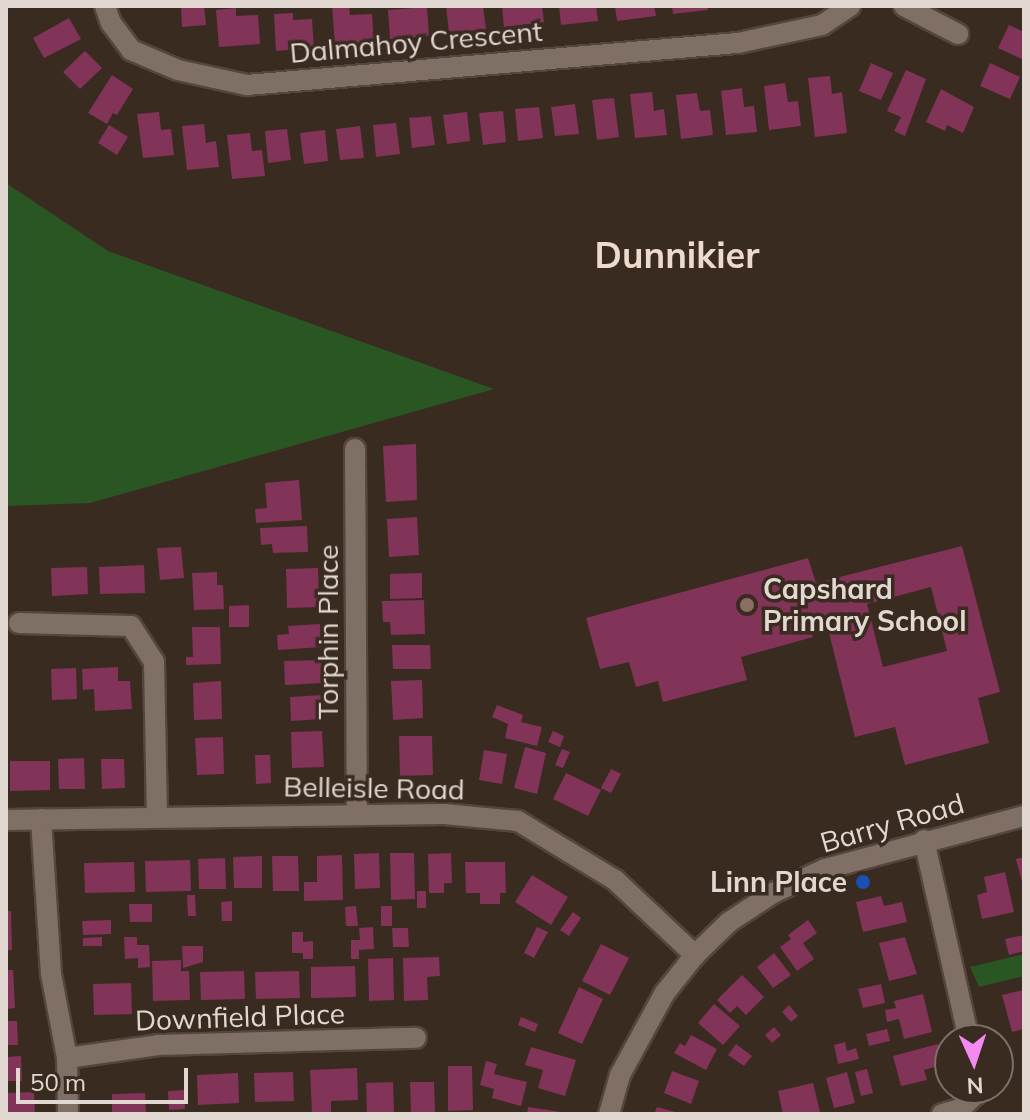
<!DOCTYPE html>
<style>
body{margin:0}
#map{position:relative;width:1030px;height:1120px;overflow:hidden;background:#3a2b21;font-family:Mulish,sans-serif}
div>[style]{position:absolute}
.green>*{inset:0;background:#295623}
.building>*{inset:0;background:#813358}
.roads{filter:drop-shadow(2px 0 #53463e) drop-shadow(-2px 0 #53463e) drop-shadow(0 2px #53463e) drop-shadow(0 -2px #53463e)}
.street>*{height:20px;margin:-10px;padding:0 10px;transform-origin:10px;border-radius:10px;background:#806f64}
.dots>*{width:22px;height:22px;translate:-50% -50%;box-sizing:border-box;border:4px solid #3a2b21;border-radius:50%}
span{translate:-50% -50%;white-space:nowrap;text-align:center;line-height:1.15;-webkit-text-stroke:7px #3a2b21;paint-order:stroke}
.street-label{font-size:28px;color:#e2d8d2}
.poi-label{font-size:28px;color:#e2d8d2;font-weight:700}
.left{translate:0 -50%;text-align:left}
.right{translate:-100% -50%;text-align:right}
.district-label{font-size:36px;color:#eedacd;font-weight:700}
.frame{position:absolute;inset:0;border:8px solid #e2d8d2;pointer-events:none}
.north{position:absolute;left:934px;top:1024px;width:80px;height:80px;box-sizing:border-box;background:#3a2b21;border:2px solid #7d7068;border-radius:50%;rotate:177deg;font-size:22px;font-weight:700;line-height:32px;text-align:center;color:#e2d8d2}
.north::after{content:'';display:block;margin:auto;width:28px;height:36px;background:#f38af2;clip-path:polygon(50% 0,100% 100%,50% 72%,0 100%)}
.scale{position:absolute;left:16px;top:1068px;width:172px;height:36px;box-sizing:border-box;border:4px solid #e2d8d2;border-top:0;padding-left:10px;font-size:24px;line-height:28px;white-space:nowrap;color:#e2d8d2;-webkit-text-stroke:6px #3a2b21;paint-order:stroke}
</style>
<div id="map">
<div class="green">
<i style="clip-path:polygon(6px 183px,108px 251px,494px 389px,90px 503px,6px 506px)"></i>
<i style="clip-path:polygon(1024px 954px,1024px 976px,979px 987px,970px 967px)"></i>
</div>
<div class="building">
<i style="clip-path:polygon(181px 6px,204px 6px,206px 25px,182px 27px)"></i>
<i style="clip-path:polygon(332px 6px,349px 6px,350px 15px,372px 14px,374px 42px,335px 45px)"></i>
<i style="clip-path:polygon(446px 6px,483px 6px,486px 29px,449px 33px)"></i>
<i style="clip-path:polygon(502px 6px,542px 6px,544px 22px,504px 27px)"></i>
<i style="clip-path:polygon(559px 6px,596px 6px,598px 21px,561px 25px)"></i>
<i style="clip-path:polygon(615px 6px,654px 6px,656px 16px,617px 21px)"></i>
<i style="clip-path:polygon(672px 6px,707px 6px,708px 10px,673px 14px)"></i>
<i style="clip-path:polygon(427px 7px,429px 36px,390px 39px,388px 10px)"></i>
<i style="clip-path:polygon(236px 8px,236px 16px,258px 15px,260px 44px,219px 47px,216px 10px)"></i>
<i style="clip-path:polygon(293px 13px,293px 20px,312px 19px,314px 48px,276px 51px,274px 14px)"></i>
<i style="clip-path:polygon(69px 18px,81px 39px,44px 58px,33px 38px)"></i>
<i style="clip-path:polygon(1009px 25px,1024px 32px,1024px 60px,998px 48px)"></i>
<i style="clip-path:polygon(85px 51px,102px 68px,80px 89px,63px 72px)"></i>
<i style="clip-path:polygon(871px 63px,893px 73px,881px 100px,859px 91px)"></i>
<i style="clip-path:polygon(990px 63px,1020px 77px,1010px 99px,980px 86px)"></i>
<i style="clip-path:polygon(906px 70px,926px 79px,905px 136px,894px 131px,901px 117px,887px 111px)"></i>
<i style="clip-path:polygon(112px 75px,133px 89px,117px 115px,113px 113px,107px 124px,88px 113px)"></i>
<i style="clip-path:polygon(830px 76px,832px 94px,842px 92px,847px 133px,815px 137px,808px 78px)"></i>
<i style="clip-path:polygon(785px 83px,788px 102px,798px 101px,801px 126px,769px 130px,764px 86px)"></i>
<i style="clip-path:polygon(742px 88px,744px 107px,754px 106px,757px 132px,726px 135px,721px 91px)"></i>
<i style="clip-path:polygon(941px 89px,974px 107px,963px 133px,947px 125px,945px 131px,926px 122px)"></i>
<i style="clip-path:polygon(652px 92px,654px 111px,664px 109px,667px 135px,635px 138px,630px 94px)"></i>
<i style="clip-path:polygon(697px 93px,700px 111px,710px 110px,713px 135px,681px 139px,676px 95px)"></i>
<i style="clip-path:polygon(614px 98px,619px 137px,597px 140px,592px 100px)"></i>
<i style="clip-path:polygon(575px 104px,579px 134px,555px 136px,551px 107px)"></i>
<i style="clip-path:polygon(539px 107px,543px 138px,518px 141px,515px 109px)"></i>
<i style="clip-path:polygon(503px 111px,506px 142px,483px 145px,479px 113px)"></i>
<i style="clip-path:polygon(159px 112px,161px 130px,171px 129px,174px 155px,143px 158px,137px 114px)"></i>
<i style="clip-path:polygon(467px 112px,470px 141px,447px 144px,443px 115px)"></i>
<i style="clip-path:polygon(431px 116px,435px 145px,412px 148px,409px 118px)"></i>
<i style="clip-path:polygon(396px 123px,400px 154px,376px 157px,373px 125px)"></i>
<i style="clip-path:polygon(204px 124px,206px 143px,216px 141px,219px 167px,187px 170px,182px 126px)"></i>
<i style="clip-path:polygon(109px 125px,128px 137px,117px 155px,98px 143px)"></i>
<i style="clip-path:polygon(360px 126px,364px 158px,340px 160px,336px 129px)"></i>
<i style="clip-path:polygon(287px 129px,291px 160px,268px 163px,265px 131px)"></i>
<i style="clip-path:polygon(325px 130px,328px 161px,304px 164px,300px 133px)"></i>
<i style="clip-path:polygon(250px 133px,252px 151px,262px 150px,265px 176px,232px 179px,227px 135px)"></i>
<i style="clip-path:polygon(416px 444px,417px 500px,386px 502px,383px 446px)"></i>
<i style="clip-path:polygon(299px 480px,302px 520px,256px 523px,255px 509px,267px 508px,265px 483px)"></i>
<i style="clip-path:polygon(417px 517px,419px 555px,389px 557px,387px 519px)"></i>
<i style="clip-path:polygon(307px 526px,308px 552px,273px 553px,272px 544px,261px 545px,260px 528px)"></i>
<i style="clip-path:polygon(evenodd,962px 546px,1000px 692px,978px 698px,989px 743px,905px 765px,895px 727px,855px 737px,825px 617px,808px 622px,813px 637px,741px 657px,747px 680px,663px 702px,658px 681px,636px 687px,629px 662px,600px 669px,586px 618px,808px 558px,816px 583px,962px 546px,931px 587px,947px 651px,883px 667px,867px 604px,931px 587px)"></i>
<i style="clip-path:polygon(181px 547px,184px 578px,160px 580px,157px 548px)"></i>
<i style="clip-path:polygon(144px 565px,145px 593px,100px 594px,99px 567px)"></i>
<i style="clip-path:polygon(87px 567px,88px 594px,52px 596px,51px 568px)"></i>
<i style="clip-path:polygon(318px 568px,319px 607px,287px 608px,286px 569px)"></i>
<i style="clip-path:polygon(217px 572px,217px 585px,223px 585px,224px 609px,194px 610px,192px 573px)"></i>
<i style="clip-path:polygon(422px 573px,422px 598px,390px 599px,390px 574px)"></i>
<i style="clip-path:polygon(424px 600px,425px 634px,391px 635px,390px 622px,383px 622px,382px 601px)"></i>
<i style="clip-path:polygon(249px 605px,249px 627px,229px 627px,229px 606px)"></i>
<i style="clip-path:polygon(320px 624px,321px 647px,278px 650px,277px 635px,289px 634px,288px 626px)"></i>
<i style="clip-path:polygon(192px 627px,220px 627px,221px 664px,186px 665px,186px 657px,193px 657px)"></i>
<i style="clip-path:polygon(392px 645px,430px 645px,431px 669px,393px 669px)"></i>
<i style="clip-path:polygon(321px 660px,322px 683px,285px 685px,284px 661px)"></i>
<i style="clip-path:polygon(118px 667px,118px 681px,130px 681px,132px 709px,95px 711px,94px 689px,83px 690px,82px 669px)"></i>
<i style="clip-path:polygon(76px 668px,77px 699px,52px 700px,51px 669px)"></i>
<i style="clip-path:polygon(422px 680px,423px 718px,393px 720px,391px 681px)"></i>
<i style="clip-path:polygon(221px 681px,222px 719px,194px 720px,193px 683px)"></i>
<i style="clip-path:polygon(322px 695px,323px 719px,291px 721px,290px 697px)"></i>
<i style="clip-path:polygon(497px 705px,523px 715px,521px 722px,542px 727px,537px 746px,505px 738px,508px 724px,492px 717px)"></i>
<i style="clip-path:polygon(322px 731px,324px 767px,292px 768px,291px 732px)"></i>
<i style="clip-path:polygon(553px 731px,564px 736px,560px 747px,548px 742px)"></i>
<i style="clip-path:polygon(399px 736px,432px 736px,433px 775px,400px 776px)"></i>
<i style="clip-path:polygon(223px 737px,224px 774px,197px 775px,195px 738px)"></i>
<i style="clip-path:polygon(525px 747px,546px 753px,537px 794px,514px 788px)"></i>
<i style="clip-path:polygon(562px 749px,570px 752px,563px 768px,555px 765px)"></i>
<i style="clip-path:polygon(484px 750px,507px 754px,502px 784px,479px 780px)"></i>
<i style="clip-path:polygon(255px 755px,270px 755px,271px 783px,256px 784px)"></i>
<i style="clip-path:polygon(84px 758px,85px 789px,59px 789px,58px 759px)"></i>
<i style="clip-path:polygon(101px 759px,124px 759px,125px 788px,102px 789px)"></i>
<i style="clip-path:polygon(10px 761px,50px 761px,50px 790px,10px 791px)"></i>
<i style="clip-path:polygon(611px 769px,621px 774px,611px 793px,601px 788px)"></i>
<i style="clip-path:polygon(566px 773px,601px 790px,588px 816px,553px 799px)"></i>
<i style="clip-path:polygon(379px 853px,380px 888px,355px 889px,354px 854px)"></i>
<i style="clip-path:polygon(390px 853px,414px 853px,415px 899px,391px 900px)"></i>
<i style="clip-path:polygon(451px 853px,452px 883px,444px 883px,444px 893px,429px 893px,428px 854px)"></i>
<i style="clip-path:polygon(342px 855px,343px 900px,304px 901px,304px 882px,317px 882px,317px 856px)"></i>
<i style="clip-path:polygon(262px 856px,262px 888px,234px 888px,233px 857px)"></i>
<i style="clip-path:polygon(272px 856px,298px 856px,299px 891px,273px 891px)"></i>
<i style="clip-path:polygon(1024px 857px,1024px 886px,1023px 886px,1016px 859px)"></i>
<i style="clip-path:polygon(225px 858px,226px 889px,199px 889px,198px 859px)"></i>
<i style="clip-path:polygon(190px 860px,191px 891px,146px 892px,145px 861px)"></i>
<i style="clip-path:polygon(134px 862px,135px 892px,85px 893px,84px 863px)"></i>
<i style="clip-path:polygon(465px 862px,505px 862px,506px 893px,500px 893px,500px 904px,480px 904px,480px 893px,466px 893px)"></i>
<i style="clip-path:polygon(1005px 872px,1014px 912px,982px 919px,977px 895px,987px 892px,984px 877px)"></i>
<i style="clip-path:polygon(532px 875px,568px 897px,551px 925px,515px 902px)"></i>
<i style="clip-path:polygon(417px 891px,426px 891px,426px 908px,417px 908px)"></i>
<i style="clip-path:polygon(187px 895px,195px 895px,196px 916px,188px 916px)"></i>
<i style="clip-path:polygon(881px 896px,884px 906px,902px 902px,907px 922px,863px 932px,856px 902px)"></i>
<i style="clip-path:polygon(232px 901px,232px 921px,222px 921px,221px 902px)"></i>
<i style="clip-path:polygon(129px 904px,152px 904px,152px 922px,130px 922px)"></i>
<i style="clip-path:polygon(356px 906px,358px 926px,346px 926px,345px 907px)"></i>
<i style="clip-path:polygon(381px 906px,392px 906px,392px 926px,381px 926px)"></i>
<i style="clip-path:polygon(6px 911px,11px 911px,12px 950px,6px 950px)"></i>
<i style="clip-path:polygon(573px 912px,581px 918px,569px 936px,560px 930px)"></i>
<i style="clip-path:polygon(111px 920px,111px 934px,83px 935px,82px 921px)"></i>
<i style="clip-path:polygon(808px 920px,817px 933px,803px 943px,814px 959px,797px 971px,780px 947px,791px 939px,788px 935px)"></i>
<i style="clip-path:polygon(373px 927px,374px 949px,359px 950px,359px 959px,351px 959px,351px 940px,360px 940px,359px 928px)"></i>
<i style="clip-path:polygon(537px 927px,548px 932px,534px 958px,524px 953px)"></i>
<i style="clip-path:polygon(392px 928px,408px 928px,409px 947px,393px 947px)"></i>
<i style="clip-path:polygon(292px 932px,303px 932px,303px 942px,313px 941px,313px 959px,303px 959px,303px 953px,292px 953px)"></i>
<i style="clip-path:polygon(1024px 935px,1024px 951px,1009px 955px,1005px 939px)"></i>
<i style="clip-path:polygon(102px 937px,102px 946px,83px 946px,83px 938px)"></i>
<i style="clip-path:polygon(124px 937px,137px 937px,137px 945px,149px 945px,150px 967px,138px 968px,138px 958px,125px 959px)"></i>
<i style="clip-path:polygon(905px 937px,917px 974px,889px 981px,879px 943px)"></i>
<i style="clip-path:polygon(601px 944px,629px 958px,610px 995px,582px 981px)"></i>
<i style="clip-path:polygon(182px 946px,203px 946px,203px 962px,183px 968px)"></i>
<i style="clip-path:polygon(774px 953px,791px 975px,773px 988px,757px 967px)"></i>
<i style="clip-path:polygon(439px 957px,440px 976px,427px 977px,428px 1000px,404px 1001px,403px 958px)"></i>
<i style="clip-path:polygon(393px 958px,394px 1000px,369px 1001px,368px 959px)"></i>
<i style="clip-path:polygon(181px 960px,181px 971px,189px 971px,190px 1000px,153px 1001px,152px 961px)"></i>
<i style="clip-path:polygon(355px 966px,356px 997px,311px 998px,311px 967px)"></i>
<i style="clip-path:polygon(6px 970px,13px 970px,15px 1008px,6px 1009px)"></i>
<i style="clip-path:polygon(244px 971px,245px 999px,201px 1000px,200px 972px)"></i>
<i style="clip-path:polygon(299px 971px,300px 998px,256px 999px,255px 972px)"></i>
<i style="clip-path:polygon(742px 975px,764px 997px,746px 1015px,737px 1006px,730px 1013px,717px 1000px)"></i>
<i style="clip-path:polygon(131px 983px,132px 1014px,94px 1015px,93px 984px)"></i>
<i style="clip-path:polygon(881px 984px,885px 1003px,863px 1008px,858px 989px)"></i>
<i style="clip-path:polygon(579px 987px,603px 999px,582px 1044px,558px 1033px)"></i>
<i style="clip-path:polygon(1024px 990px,1024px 1029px,1012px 1032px,1002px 995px)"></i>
<i style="clip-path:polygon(923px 994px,932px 1032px,904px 1039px,899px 1019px,887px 1022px,885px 1010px,896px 1008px,894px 1001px)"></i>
<i style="clip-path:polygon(714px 1004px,740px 1026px,723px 1045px,698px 1023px)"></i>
<i style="clip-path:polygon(789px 1005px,798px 1016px,791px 1022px,782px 1012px)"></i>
<i style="clip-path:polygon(521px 1017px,538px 1024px,535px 1032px,518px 1025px)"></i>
<i style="clip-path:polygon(6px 1021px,17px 1021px,18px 1045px,6px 1045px)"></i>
<i style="clip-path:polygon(774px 1027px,781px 1035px,772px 1043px,765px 1035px)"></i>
<i style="clip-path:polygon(887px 1029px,890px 1041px,869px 1046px,866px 1034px)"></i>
<i style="clip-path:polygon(691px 1035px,717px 1049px,706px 1070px,674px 1053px,680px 1043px,685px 1046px)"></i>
<i style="clip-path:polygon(845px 1042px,847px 1051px,856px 1048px,859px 1059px,838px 1064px,834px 1045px)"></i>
<i style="clip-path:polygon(736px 1044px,752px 1056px,744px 1066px,728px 1055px)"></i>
<i style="clip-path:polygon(938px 1044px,944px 1064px,924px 1070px,927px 1080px,901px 1086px,893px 1056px)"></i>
<i style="clip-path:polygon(531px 1047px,576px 1060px,565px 1096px,538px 1088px,543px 1070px,525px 1065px)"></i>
<i style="clip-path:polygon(21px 1056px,22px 1081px,6px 1081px,6px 1057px)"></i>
<i style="clip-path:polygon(486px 1061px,497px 1064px,494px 1074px,527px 1082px,521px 1106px,492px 1098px,494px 1089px,480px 1085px)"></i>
<i style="clip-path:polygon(448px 1066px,472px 1066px,473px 1110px,448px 1111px)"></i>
<i style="clip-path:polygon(357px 1068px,358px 1100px,331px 1101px,331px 1113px,312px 1114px,310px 1070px)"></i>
<i style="clip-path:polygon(867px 1069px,873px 1093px,861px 1096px,855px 1072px)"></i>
<i style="clip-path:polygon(672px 1071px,699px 1081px,691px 1104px,664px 1093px)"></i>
<i style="clip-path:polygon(293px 1072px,294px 1101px,255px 1102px,254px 1073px)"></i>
<i style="clip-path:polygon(847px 1072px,855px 1103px,834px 1108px,826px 1078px)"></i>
<i style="clip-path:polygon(238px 1073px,239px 1103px,198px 1105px,197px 1075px)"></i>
<i style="clip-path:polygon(393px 1082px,394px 1113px,367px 1114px,366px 1083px)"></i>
<i style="clip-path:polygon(410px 1082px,434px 1082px,435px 1112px,411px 1113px)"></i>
<i style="clip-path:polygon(813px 1083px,820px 1112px,783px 1114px,778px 1091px)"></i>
<i style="clip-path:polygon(184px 1090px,185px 1109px,169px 1110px,168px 1091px)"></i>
<i style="clip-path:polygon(34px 1092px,35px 1114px,6px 1114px,6px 1093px)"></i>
<i style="clip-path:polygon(145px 1093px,146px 1114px,112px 1114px,112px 1094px)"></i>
<i style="clip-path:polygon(528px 1107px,561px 1112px,560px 1114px,527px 1114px)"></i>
<i style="clip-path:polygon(657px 1107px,679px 1113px,679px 1114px,654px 1114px)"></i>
</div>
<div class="roads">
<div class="street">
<i style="left:105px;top:6px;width:18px;rotate:71deg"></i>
<i style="left:111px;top:23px;width:34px;rotate:53deg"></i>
<i style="left:131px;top:50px;width:51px;rotate:23.1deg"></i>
<i style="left:178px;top:70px;width:71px;rotate:12.3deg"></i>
<i style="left:247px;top:85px;width:493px;rotate:-4.9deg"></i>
<i style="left:738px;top:43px;width:86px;rotate:-12.1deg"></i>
<i style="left:822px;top:25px;width:34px;rotate:-34deg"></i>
<i style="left:904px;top:6px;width:61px;rotate:27.4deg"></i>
<i style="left:355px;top:449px;width:365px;rotate:89.7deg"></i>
<i style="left:19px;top:623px;width:112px;rotate:1.5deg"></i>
<i style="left:131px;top:626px;width:43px;rotate:57.4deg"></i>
<i style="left:154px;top:662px;width:155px;rotate:88.9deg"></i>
<i style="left:41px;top:819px;width:155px;rotate:86.3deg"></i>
<i style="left:51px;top:974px;width:86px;rotate:79.2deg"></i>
<i style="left:67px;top:1058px;width:56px;rotate:89deg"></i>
<i style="left:6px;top:820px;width:438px;rotate:-0.8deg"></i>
<i style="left:444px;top:814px;width:74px;rotate:5.4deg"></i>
<i style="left:518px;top:821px;width:114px;rotate:31.3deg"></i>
<i style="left:615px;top:880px;width:110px;rotate:43.2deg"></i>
<i style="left:924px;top:840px;width:205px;rotate:77.3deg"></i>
<i style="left:67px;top:1058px;width:92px;rotate:-8.1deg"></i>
<i style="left:158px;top:1045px;width:258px;rotate:-1.6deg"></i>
<i style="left:609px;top:1114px;width:41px;rotate:-74.2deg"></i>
<i style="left:620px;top:1075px;width:92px;rotate:-61.5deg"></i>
<i style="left:664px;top:994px;width:50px;rotate:-51.5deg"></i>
<i style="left:695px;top:955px;width:47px;rotate:-44.1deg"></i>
<i style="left:729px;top:922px;width:53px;rotate:-33.4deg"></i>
<i style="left:773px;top:893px;width:57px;rotate:-24.8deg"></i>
<i style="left:825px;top:869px;width:206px;rotate:-14.9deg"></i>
<i style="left:942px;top:1114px;width:19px;rotate:-16deg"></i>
<i style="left:960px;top:1109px;width:25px;rotate:-43deg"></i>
<i style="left:978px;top:1092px;width:4px;rotate:-104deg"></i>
</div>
</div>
<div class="dots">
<i style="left:747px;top:605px;background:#8d6e63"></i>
<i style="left:863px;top:882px;background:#1a4fb4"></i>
</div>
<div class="street-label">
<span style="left:416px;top:42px;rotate:-5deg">Dalmahoy Crescent</span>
<span style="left:328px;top:632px;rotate:-90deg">Torphin Place</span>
<span style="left:374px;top:788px;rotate:1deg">Belleisle Road</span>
<span style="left:892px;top:823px;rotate:-16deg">Barry Road</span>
<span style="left:240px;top:1017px;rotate:-2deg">Downfield Place</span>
</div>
<div class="poi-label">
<span class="left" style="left:763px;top:605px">Capshard<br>Primary School</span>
<span class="right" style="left:847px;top:882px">Linn Place</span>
</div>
<div class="district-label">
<span style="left:677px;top:255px">Dunnikier</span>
</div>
<div class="frame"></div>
<div class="north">N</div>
<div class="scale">50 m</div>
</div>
